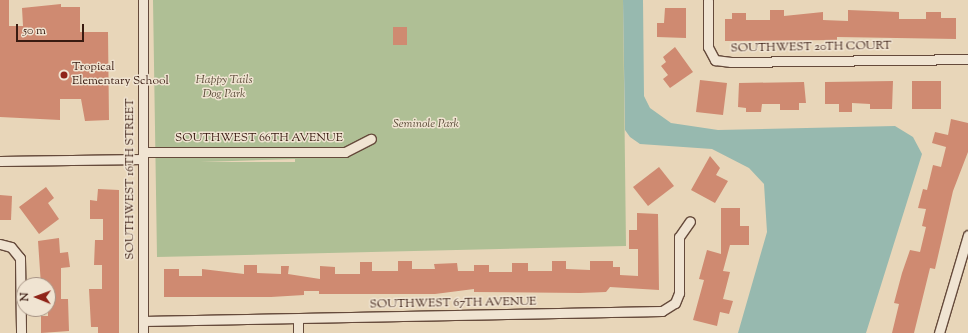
<!DOCTYPE html>
<style>
body{margin:0}
#map{position:relative;width:968px;height:333px;overflow:hidden;background:#e8d6b9;font-family:"Sorts Mill Goudy",serif}
div>[style]{position:absolute}
.green>*{inset:0;background:#afbf95}
.water>*{inset:0;background:#97b9af}
.building>*{inset:0;background:#cf8a71}
.roads{filter:drop-shadow(1px 0 #654a3b) drop-shadow(-1px 0 #654a3b) drop-shadow(0 1px #654a3b) drop-shadow(0 -1px #654a3b)}
.minor>*{height:9px;margin:-4.5px;padding:0 4.5px;transform-origin:4.5px;border-radius:4.5px;background:#f0e4d2}
.dots>*{width:11px;height:11px;translate:-50% -50%;box-sizing:border-box;border:2px solid #f0e4d2;border-radius:50%}
span{translate:-50% -50%;white-space:nowrap;text-align:center;line-height:1.15;-webkit-text-stroke:3px #f0e4d2;paint-order:stroke}
.street-label{font-size:12px;color:#391b11}
.poi-label{font-size:12px;color:#391b11}
.left{translate:0 -50%;text-align:left}
.park-label{font-size:12px;color:#5c4c39;font-style:italic}
.north{position:absolute;left:16px;top:277px;width:40px;height:40px;box-sizing:border-box;background:#f0e4d2;border:1px solid #a79485;border-radius:50%;rotate:271deg;font-size:11px;font-weight:700;line-height:16px;text-align:center;color:#391b11}
.north::after{content:'';display:block;margin:auto;width:14px;height:18px;background:#8f2418;clip-path:polygon(50% 0,100% 100%,50% 72%,0 100%)}
.scale{position:absolute;left:16px;top:24px;width:68px;height:18px;box-sizing:border-box;border:2px solid #391b11;border-top:0;padding-left:5px;font-size:12px;line-height:14px;white-space:nowrap;color:#391b11;-webkit-text-stroke:3px #f0e4d2;paint-order:stroke}
</style>
<div id="map">
<div class="green">
<i style="clip-path:polygon(evenodd,153px 0,623px 0,626px 246px,157px 257px,153px 0,295px 159px,295px 162px,200px 162px,295px 159px)"></i>
</div>
<div class="water">
<i style="clip-path:polygon(623px 0,643px 0,644px 96px,650px 108px,671px 123px,718px 130px,895px 126px,913px 137px,922px 154px,866px 333px,738px 333px,767px 232px,764px 184px,749px 168px,712px 149px,640px 144px,630px 137px,625px 130px)"></i>
</div>
<div class="building">
<i style="clip-path:polygon(0 0,9px 0,9px 26px,23px 26px,22px 8px,61px 4px,61px 7px,80px 7px,80px 32px,108px 32px,109px 120px,85px 121px,81px 99px,60px 99px,60px 120px,0 117px)"></i>
<i style="clip-path:polygon(665px 8px,686px 8px,686px 38px,657px 37px,657px 23px,664px 23px)"></i>
<i style="clip-path:polygon(770px 10px,784px 10px,784px 16px,823px 12px,823px 20px,848px 21px,848px 10px,899px 12px,899px 19px,926px 19px,926px 12px,941px 12px,941px 18px,956px 18px,956px 39px,837px 37px,837px 40px,725px 41px,725px 19px,732px 19px,732px 13px,746px 13px,746px 20px,770px 20px)"></i>
<i style="clip-path:polygon(393px 27px,407px 27px,407px 45px,393px 45px)"></i>
<i style="clip-path:polygon(675px 47px,693px 72px,670px 88px,663px 79px,668px 75px,661px 66px,666px 62px,663px 57px)"></i>
<i style="clip-path:polygon(700px 80px,727px 83px,723px 115px,696px 112px)"></i>
<i style="clip-path:polygon(893px 81px,892px 109px,870px 109px,870px 104px,852px 103px,852px 112px,839px 112px,839px 104px,825px 104px,825px 82px)"></i>
<i style="clip-path:polygon(912px 81px,941px 81px,941px 109px,912px 109px)"></i>
<i style="clip-path:polygon(804px 82px,806px 103px,799px 103px,799px 110px,780px 110px,780px 104px,762px 104px,761px 112px,746px 112px,746px 108px,738px 107px,739px 83px)"></i>
<i style="clip-path:polygon(951px 119px,968px 123px,968px 152px,953px 191px,935px 269px,930px 268px,914px 333px,892px 333px,899px 304px,894px 303px,902px 273px,910px 250px,920px 252px,926px 227px,922px 226px,926px 209px,918px 208px,923px 189px,927px 190px,933px 165px,941px 167px,946px 147px,932px 143px,935px 132px,948px 135px)"></i>
<i style="clip-path:polygon(710px 156px,720px 168px,716px 175px,728px 181px,715px 203px,691px 190px)"></i>
<i style="clip-path:polygon(659px 167px,674px 186px,648px 206px,633px 187px)"></i>
<i style="clip-path:polygon(46px 187px,54px 198px,48px 203px,59px 219px,39px 234px,19px 207px)"></i>
<i style="clip-path:polygon(98px 189px,119px 190px,119px 333px,98px 333px,98px 327px,91px 327px,89px 289px,102px 289px,102px 265px,94px 265px,95px 240px,103px 240px,103px 219px,90px 219px,90px 200px,97px 201px)"></i>
<i style="clip-path:polygon(0 195px,12px 196px,11px 220px,0 220px)"></i>
<i style="clip-path:polygon(721px 208px,740px 208px,740px 226px,749px 226px,749px 245px,730px 245px,723px 271px,730px 272px,723px 299px,733px 301px,729px 314px,720px 312px,717px 326px,693px 320px,704px 280px,699px 279px,707px 250px,721px 254px)"></i>
<i style="clip-path:polygon(637px 213px,658px 214px,659px 290px,610px 287px,606px 292px,580px 293px,474px 292px,474px 289px,435px 294px,319px 294px,319px 291px,304px 291px,304px 295px,271px 297px,164px 297px,164px 269px,179px 269px,179px 276px,202px 276px,202px 269px,244px 274px,244px 265px,257px 265px,257px 273px,281px 274px,281px 266px,289px 266px,288px 274px,320px 279px,320px 266px,335px 267px,335px 274px,360px 274px,360px 262px,372px 262px,372px 271px,398px 271px,398px 261px,412px 261px,412px 269px,435px 269px,434px 264px,457px 263px,458px 271px,474px 271px,474px 265px,489px 265px,489px 272px,512px 272px,512px 263px,528px 263px,528px 271px,552px 271px,552px 261px,566px 261px,566px 269px,590px 270px,590px 261px,613px 261px,613px 267px,620px 267px,620px 275px,638px 276px,638px 249px,629px 249px,629px 230px,637px 230px)"></i>
<i style="clip-path:polygon(59px 238px,60px 253px,68px 252px,70px 267px,61px 268px,61px 299px,68px 299px,69px 331px,41px 333px,41px 316px,48px 316px,48px 285px,41px 285px,38px 241px)"></i>
</div>
<div class="roads">
<div class="minor">
<i style="left:143px;top:0;width:333px;rotate:90deg"></i>
<i style="left:708px;top:0;width:47px;rotate:90deg"></i>
<i style="left:708px;top:47px;width:15px;rotate:62deg"></i>
<i style="left:715px;top:60px;width:16px;rotate:7deg"></i>
<i style="left:731px;top:62px;width:237px;rotate:-0.7deg"></i>
<i style="left:143px;top:152px;width:202px"></i>
<i style="left:345px;top:152px;width:29px;rotate:-27deg"></i>
<i style="left:0;top:161px;width:143px;rotate:-0.8deg"></i>
<i style="left:0;top:244px;width:11px;rotate:15deg"></i>
<i style="left:11px;top:247px;width:14px;rotate:51deg"></i>
<i style="left:20px;top:258px;width:75px;rotate:89.2deg"></i>
<i style="left:143px;top:321px;width:519px;rotate:-1.1deg"></i>
<i style="left:662px;top:311px;width:15px;rotate:-32deg"></i>
<i style="left:675px;top:303px;width:11px;rotate:-68deg"></i>
<i style="left:679px;top:293px;width:56px;rotate:-90deg"></i>
<i style="left:679px;top:237px;width:19px;rotate:-55deg"></i>
<i style="left:298px;top:333px;width:13px;rotate:-90deg"></i>
<i style="left:939px;top:333px;width:102px;rotate:-73.5deg"></i>
</div>
</div>
<div class="dots">
<i style="left:64px;top:75px;background:#8f2418"></i>
</div>
<div class="street-label">
<span style="left:811px;top:48px;rotate:-1deg">SOUTHWEST 20TH COURT</span>
<span style="left:259px;top:139px">SOUTHWEST 66TH AVENUE</span>
<span style="left:131px;top:179px;rotate:-90deg">SOUTHWEST 16TH STREET</span>
<span style="left:453px;top:304px;rotate:-1deg">SOUTHWEST 67TH AVENUE</span>
</div>
<div class="poi-label">
<span class="left" style="left:72px;top:75px">Tropical<br>Elementary School</span>
</div>
<div class="park-label">
<span style="left:224px;top:88px">Happy Tails<br>Dog Park</span>
<span style="left:426px;top:125px">Seminole Park</span>
</div>
<div class="north">N</div>
<div class="scale">50 m</div>
</div>
